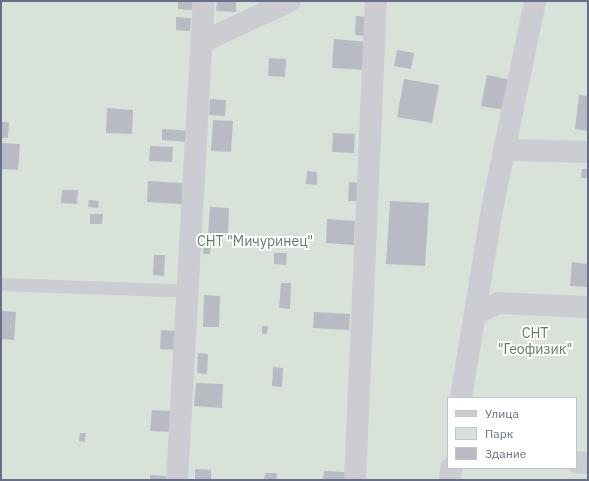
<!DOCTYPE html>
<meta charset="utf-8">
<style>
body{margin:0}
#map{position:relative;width:589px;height:481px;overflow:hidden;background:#f9f9f7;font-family:"IBM Plex Sans",sans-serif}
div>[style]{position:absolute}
.green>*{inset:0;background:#d8e2d8}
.building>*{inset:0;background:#b9bbc4}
.service>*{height:13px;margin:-6.5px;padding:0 6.5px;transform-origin:6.5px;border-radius:6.5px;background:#cccdd2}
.minor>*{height:22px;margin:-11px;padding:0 11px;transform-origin:11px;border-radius:11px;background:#cccdd2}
span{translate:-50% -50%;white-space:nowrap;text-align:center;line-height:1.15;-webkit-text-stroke:4px #fff;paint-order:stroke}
.park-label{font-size:14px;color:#627a66}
.frame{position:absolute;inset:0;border:2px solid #676e89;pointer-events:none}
.legend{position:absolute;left:447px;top:397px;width:130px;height:72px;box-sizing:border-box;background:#fff;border:1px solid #c2c5d0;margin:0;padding:5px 7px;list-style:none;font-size:12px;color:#676e89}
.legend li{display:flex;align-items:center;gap:8px;height:20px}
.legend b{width:20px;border:1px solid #c2c5d0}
</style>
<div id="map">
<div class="green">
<i style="clip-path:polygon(evenodd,1px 1px,588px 1px,588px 480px,1px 480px,1px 1px,448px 398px,576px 398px,576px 468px,448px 468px,448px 398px)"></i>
</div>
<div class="building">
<i style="clip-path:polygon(178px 1px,193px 1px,192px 10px,178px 9px)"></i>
<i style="clip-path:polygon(217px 1px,236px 1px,236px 12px,216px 11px)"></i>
<i style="clip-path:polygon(356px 16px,368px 17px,367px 36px,355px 35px)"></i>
<i style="clip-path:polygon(176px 17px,191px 18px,190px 31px,176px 30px)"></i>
<i style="clip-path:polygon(334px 39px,368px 42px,366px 70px,332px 68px)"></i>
<i style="clip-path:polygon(397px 50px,414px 53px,411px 69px,394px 66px)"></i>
<i style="clip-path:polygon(269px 58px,286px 59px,285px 77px,268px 76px)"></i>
<i style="clip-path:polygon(487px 75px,511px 80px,505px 110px,481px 106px)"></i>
<i style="clip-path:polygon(404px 79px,439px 85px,432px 123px,397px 117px)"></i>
<i style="clip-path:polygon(579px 95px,588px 96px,588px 131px,575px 129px)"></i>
<i style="clip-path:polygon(210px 99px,226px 100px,225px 116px,209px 115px)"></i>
<i style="clip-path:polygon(107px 108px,133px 110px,132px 134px,106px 133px)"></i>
<i style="clip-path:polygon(213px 120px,233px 121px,231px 152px,211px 151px)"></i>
<i style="clip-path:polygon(1px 122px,9px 122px,8px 138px,1px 138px)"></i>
<i style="clip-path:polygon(162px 129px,190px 131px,189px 142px,162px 140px)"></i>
<i style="clip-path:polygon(333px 133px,355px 134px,354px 153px,332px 152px)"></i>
<i style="clip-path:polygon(1px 143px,20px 144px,18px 170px,1px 169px)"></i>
<i style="clip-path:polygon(150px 146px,173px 147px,172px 162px,149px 161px)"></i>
<i style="clip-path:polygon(582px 169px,588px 169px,588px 178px,581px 178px)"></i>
<i style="clip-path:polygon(307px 171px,317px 172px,317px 185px,306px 184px)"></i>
<i style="clip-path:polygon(148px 181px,183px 183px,182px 204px,147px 202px)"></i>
<i style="clip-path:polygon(349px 182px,363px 183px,362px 201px,348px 201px)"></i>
<i style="clip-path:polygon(62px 190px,78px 190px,77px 204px,61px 203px)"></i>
<i style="clip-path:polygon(89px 200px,99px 201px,98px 208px,88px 207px)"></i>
<i style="clip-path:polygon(390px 201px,429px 203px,425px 266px,386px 264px)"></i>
<i style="clip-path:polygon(210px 207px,229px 208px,228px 235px,208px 234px)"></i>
<i style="clip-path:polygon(90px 214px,103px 214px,102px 224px,90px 224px)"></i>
<i style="clip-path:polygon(327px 219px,355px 221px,354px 245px,326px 243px)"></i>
<i style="clip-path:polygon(204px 242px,211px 242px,210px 254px,203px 254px)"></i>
<i style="clip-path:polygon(274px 253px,287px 253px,286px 265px,274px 264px)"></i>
<i style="clip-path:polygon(154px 255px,165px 255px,164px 276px,153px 275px)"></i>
<i style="clip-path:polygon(572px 262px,588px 264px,588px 287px,570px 286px)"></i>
<i style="clip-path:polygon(281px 283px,291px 283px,290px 309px,279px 308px)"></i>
<i style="clip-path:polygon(204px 295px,220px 296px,219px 327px,203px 327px)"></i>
<i style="clip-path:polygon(1px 311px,16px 312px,14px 340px,1px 339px)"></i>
<i style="clip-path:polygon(314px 312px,350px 314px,349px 330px,313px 328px)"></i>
<i style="clip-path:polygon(262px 326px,268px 326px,267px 334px,262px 334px)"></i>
<i style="clip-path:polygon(161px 330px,179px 331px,178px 350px,160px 349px)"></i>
<i style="clip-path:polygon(198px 353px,208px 354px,207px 374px,197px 373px)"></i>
<i style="clip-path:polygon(273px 367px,283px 368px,282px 387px,272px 386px)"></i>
<i style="clip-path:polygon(196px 383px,223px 384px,222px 408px,194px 406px)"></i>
<i style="clip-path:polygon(152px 410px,174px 411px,173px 432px,150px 431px)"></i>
<i style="clip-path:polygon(80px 433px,86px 433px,85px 442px,79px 441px)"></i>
<i style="clip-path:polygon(195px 469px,211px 470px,211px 480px,195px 480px)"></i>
<i style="clip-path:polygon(324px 471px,345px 472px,345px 480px,323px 480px)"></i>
<i style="clip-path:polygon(265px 473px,277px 473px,276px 480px,264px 480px)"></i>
<i style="clip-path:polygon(150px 475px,166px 476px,166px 480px,150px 480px)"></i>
</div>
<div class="service">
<i style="left:1px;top:284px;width:187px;rotate:2.1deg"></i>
</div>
<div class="minor">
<i style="left:202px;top:42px;width:97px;rotate:-25deg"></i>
<i style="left:505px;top:150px;width:83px;rotate:1.4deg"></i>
<i style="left:475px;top:314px;width:26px;rotate:-25deg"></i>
<i style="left:499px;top:303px;width:89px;rotate:2.6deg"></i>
<i style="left:461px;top:398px;width:192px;rotate:-80.7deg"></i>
<i style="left:492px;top:209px;width:212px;rotate:-78.3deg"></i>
<i style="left:576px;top:462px;width:12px;rotate:5deg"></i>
<i style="left:177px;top:480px;width:480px;rotate:-86.8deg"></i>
<i style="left:355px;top:480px;width:479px;rotate:-87.5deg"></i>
<i style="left:450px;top:480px;width:12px;rotate:-85deg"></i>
</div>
<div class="park-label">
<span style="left:255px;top:241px">СНТ "Мичуринец"</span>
<span style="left:535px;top:341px">СНТ<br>"Геофизик"</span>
</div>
<div class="frame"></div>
<ul class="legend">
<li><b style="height:5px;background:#cccdd2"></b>Улица</li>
<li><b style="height:11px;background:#d8e2d8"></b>Парк</li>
<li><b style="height:11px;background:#b9bbc4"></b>Здание</li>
</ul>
</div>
